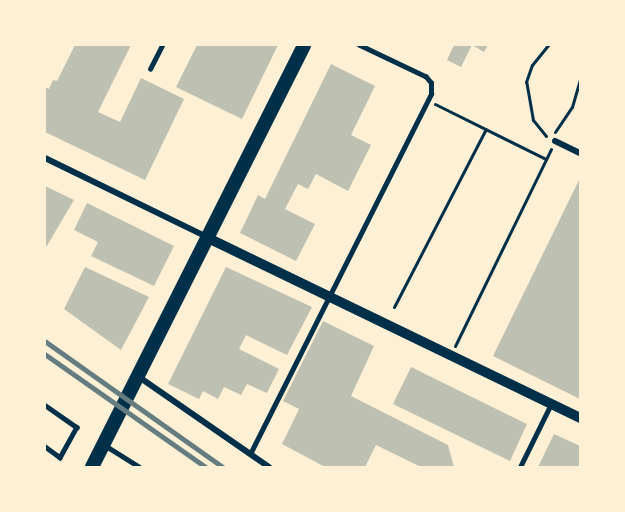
<!DOCTYPE html>
<style>
body{margin:0}
#map{position:relative;width:625px;height:512px;overflow:hidden;background:#fdf0d5;font-family:Mulish,sans-serif}
div>[style]{position:absolute}
.building>*{inset:0;background:#bec0b2}
.path>*{height:3px;margin:-1.5px;padding:0 1.5px;transform-origin:1.5px;border-radius:1.5px;background:#003049}
.service>*{height:4.5px;margin:-2.25px;padding:0 2.25px;transform-origin:2.25px;border-radius:2.25px;background:#003049}
.minor>*{height:6px;margin:-3px;padding:0 3px;transform-origin:3px;border-radius:3px;background:#003049}
.tertiary>*{height:10px;margin:-5px;padding:0 5px;transform-origin:5px;border-radius:5px;background:#003049}
.primary>*{height:14px;margin:-7px;padding:0 7px;transform-origin:7px;border-radius:7px;background:#003049}
.rail>*{height:4.5px;margin:-2.25px;padding:0 2.25px;transform-origin:2.25px;border-radius:2.25px;background:#657d81}
span{translate:-50% -50%;white-space:nowrap;text-align:center;line-height:1.15;-webkit-text-stroke:6px #fdf0d5;paint-order:stroke}
.frame{position:absolute;inset:0;border:46px solid #fdf0d5;pointer-events:none}
</style>
<div id="map">
<div class="building">
<i style="clip-path:polygon(75px 45px,131px 45px,98px 112px,120px 122px,141px 78px,184px 99px,145px 180px,45px 132px,45px 87px,49px 89px,53px 80px,57px 81px)"></i>
<i style="clip-path:polygon(197px 45px,278px 45px,242px 119px,176px 87px)"></i>
<i style="clip-path:polygon(454px 45px,488px 45px,484px 52px,472px 45px,461px 67px,447px 60px)"></i>
<i style="clip-path:polygon(331px 64px,375px 86px,351px 135px,371px 145px,348px 191px,316px 174px,308px 189px,298px 184px,285px 209px,315px 224px,296px 261px,240px 233px,258px 195px,265px 199px)"></i>
<i style="clip-path:polygon(580px 178px,580px 399px,493px 356px)"></i>
<i style="clip-path:polygon(45px 186px,74px 200px,45px 249px)"></i>
<i style="clip-path:polygon(87px 203px,174px 246px,154px 286px,91px 256px,98px 242px,74px 230px)"></i>
<i style="clip-path:polygon(85px 267px,149px 297px,121px 350px,64px 309px)"></i>
<i style="clip-path:polygon(226px 267px,312px 307px,287px 355px,246px 335px,239px 349px,279px 369px,267px 393px,247px 384px,241px 395px,224px 387px,218px 399px,203px 391px,199px 399px,168px 384px)"></i>
<i style="clip-path:polygon(323px 321px,374px 346px,351px 396px,448px 445px,454px 467px,421px 467px,376px 445px,365px 467px,325px 467px,282px 444px,299px 409px,283px 401px)"></i>
<i style="clip-path:polygon(411px 367px,527px 424px,510px 461px,393px 404px)"></i>
<i style="clip-path:polygon(554px 434px,580px 446px,580px 467px,538px 467px)"></i>
</div>
<div class="path">
<i style="left:435px;top:104px;width:124px;rotate:26.4deg"></i>
<i style="left:555px;top:132px;width:30px;rotate:-56deg"></i>
<i style="left:572px;top:107px;width:29px;rotate:-74deg"></i>
<i style="left:546px;top:136px;width:21px;rotate:-129deg"></i>
<i style="left:533px;top:120px;width:39px;rotate:-100deg"></i>
<i style="left:526px;top:82px;width:18px;rotate:-71deg"></i>
<i style="left:532px;top:65px;width:26px;rotate:-51deg"></i>
<i style="left:394px;top:307px;width:200px;rotate:-62.7deg"></i>
<i style="left:455px;top:346px;width:219px;rotate:-64deg"></i>
</div>
<div class="service">
<i style="left:150px;top:69px;width:27px;rotate:-63deg"></i>
<i style="left:45px;top:405px;width:39px;rotate:35deg"></i>
<i style="left:77px;top:427px;width:35px;rotate:119deg"></i>
<i style="left:60px;top:458px;width:19px;rotate:-144deg"></i>
<i style="left:106px;top:446px;width:39px;rotate:32deg"></i>
<i style="left:250px;top:454px;width:403px;rotate:-63.3deg"></i>
<i style="left:431px;top:94px;width:11px;rotate:-90deg"></i>
<i style="left:431px;top:83px;width:8px;rotate:-130deg"></i>
<i style="left:426px;top:77px;width:74px;rotate:-154.5deg"></i>
<i style="left:520px;top:467px;width:70px;rotate:-63.8deg"></i>
</div>
<div class="minor">
<i style="left:555px;top:141px;width:28px;rotate:26deg"></i>
<i style="left:45px;top:158px;width:180px;rotate:26deg"></i>
<i style="left:139px;top:377px;width:158px;rotate:34.7deg"></i>
</div>
<div class="tertiary">
<i style="left:208px;top:238px;width:413px;rotate:25.8deg"></i>
</div>
<div class="primary">
<i style="left:92px;top:467px;width:472px;rotate:-63.3deg"></i>
</div>
<div class="rail">
<i style="left:45px;top:341px;width:218px;rotate:35.3deg"></i>
<i style="left:45px;top:354px;width:197px;rotate:35.1deg"></i>
</div>
<div class="frame"></div>
</div>
